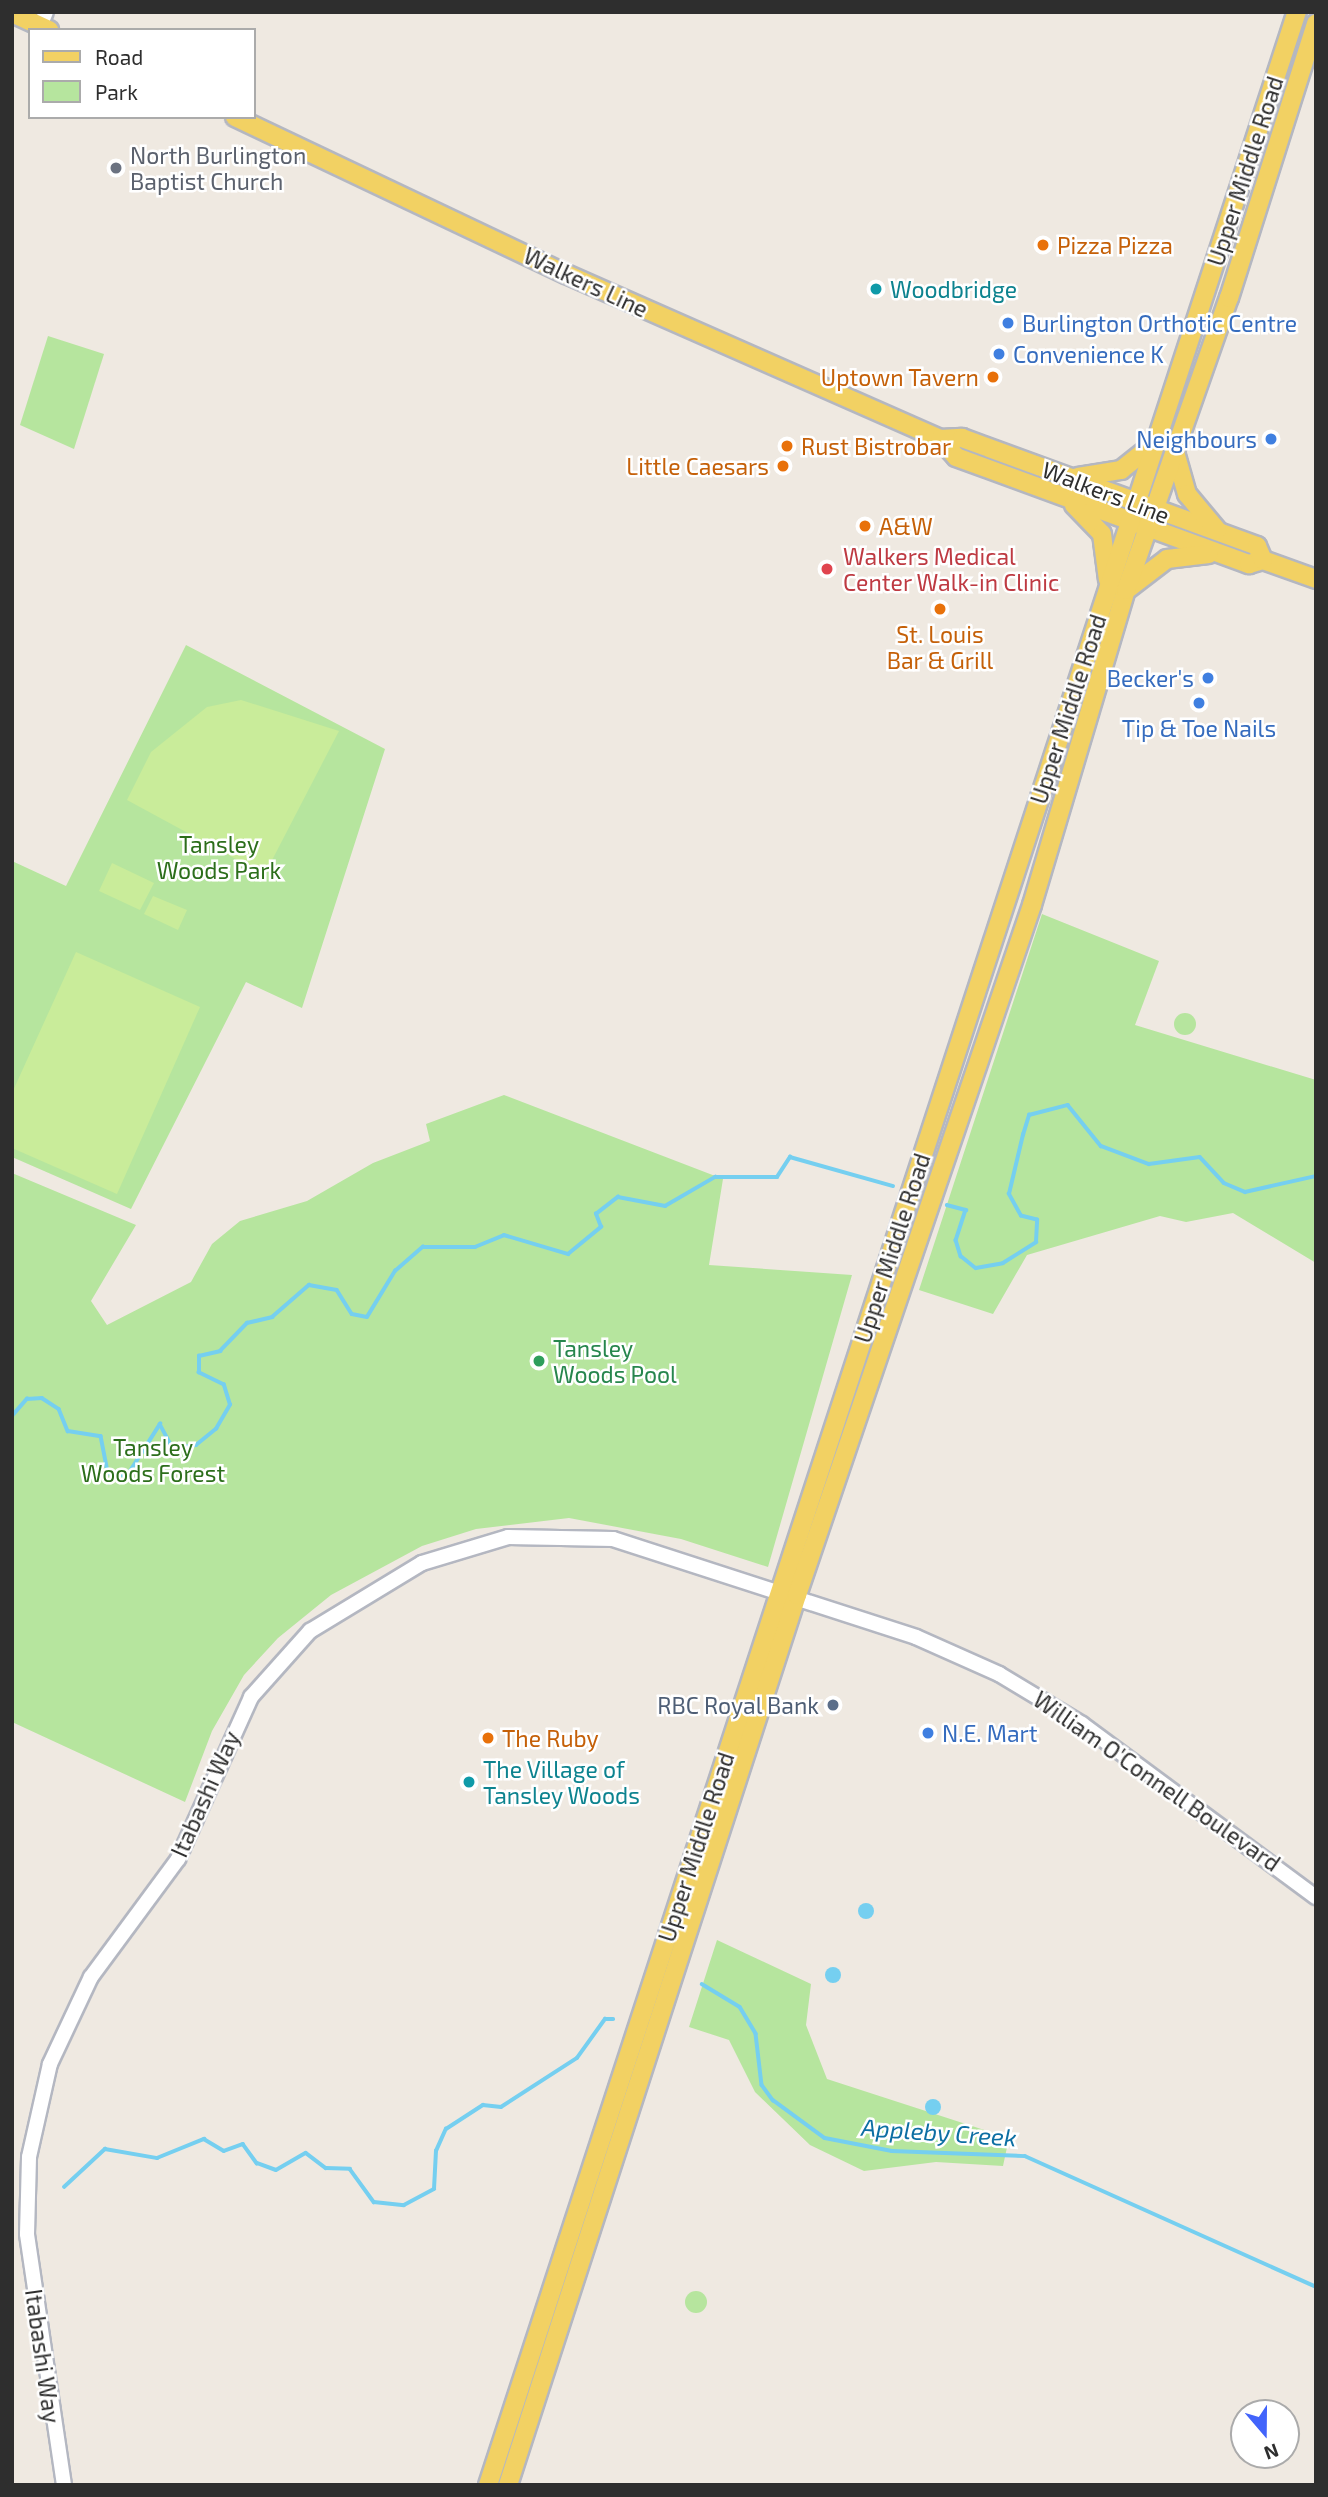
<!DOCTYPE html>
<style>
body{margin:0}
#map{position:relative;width:1328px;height:2497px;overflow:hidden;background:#efe9e1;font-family:"Exo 2",sans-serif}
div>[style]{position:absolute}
.green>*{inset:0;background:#b6e59e}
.round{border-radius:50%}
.pitch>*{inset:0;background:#c9ec9a}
.water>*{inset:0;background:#75cff0}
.stream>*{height:3.5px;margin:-1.75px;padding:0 1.75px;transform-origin:1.75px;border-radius:1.75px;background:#75cff0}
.roads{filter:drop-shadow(2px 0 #b4b7c1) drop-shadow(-2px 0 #b4b7c1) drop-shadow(0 2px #b4b7c1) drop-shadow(0 -2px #b4b7c1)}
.minor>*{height:14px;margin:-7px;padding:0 7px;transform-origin:7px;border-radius:7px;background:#fff}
.major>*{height:18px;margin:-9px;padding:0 9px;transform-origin:9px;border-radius:9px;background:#f2d163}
.dots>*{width:19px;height:19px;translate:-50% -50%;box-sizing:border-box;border:4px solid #fff;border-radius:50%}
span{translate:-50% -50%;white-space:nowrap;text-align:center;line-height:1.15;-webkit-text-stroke:5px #fff;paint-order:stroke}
.worship-label{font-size:23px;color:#5b616d}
.left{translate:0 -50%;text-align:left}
.street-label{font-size:23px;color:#2e2e2e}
.food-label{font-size:23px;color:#c56008}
.right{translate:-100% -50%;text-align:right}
.culture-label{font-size:23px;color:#0d838f}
.shop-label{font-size:23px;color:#366cbe}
.health-label{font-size:23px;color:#be3a42}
.park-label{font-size:23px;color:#2c6e1b}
.leisure-label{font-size:23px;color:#27864d}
.service-label{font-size:23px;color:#4e5e75}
.water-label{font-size:24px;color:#0d6fa3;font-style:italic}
.frame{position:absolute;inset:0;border:14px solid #2e2e2e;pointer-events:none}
.legend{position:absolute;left:28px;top:28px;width:228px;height:91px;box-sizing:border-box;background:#fff;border:2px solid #ababab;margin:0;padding:9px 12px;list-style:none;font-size:21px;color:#2e2e2e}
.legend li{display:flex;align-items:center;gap:14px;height:35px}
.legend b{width:35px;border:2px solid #ababab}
.north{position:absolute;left:1230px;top:2399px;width:70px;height:70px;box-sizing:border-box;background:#fff;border:2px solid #ababab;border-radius:50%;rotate:160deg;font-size:19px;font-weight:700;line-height:28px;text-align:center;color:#2e2e2e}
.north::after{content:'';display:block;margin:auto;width:24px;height:32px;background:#4264fb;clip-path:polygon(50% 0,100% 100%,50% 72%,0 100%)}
</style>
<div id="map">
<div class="green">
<i style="clip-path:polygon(48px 336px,104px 354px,74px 449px,20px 425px)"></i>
<i style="clip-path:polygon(186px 645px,385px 749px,302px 1008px,246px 982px,131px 1209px,12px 1157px,12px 861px,66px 886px)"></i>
<i style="clip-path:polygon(1042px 914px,1159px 961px,1135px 1025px,1316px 1080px,1316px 1263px,1233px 1213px,1186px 1222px,1160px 1216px,1027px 1255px,993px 1314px,919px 1290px)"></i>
<i class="round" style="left:1174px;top:1013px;width:22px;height:22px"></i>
<i style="clip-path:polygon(504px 1095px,723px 1179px,709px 1265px,852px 1275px,768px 1567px,681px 1539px,569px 1518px,476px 1529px,422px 1546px,331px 1595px,278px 1638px,244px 1675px,212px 1731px,185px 1802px,12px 1722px,12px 1173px,136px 1225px,91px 1301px,107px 1325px,191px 1282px,212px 1244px,240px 1221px,307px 1201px,373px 1163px,430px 1141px,426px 1124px)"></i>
<i style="clip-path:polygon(717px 1940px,811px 1984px,806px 2025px,827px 2079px,1009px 2138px,1003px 2166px,936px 2162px,864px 2171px,810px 2145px,755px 2092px,729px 2040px,689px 2027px)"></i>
<i class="round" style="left:685px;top:2291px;width:22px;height:22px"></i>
</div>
<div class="pitch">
<i style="clip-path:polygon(241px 700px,339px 731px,269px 866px,256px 870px,127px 800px,151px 752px,207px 707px)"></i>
<i style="clip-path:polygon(112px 863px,154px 883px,140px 910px,99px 891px)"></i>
<i style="clip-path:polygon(153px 896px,187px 910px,178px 930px,144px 914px)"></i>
<i style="clip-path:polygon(76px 952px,200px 1007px,117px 1194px,12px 1148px,12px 1093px)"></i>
</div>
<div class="water">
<i class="round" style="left:858px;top:1903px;width:16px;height:16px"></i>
<i class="round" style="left:825px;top:1967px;width:16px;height:16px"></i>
<i class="round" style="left:925px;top:2099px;width:16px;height:16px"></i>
</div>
<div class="stream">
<i style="left:947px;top:1205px;width:20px;rotate:15deg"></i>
<i style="left:966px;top:1210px;width:32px;rotate:108deg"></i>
<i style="left:956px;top:1240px;width:17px;rotate:73deg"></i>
<i style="left:961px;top:1256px;width:19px;rotate:39deg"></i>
<i style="left:976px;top:1268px;width:27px;rotate:-10deg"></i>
<i style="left:1003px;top:1263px;width:39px;rotate:-32deg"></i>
<i style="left:1036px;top:1242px;width:22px;rotate:-87deg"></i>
<i style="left:1037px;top:1220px;width:16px;rotate:-166deg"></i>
<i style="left:1021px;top:1216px;width:25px;rotate:-119deg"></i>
<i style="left:1009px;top:1194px;width:61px;rotate:-76.7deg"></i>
<i style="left:1023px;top:1135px;width:21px;rotate:-73deg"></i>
<i style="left:1029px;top:1115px;width:40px;rotate:-14.4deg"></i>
<i style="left:1068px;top:1105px;width:53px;rotate:51.2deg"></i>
<i style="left:1101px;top:1146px;width:51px;rotate:20.6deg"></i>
<i style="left:1149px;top:1164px;width:51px;rotate:-7.8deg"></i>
<i style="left:1200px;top:1157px;width:35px;rotate:47deg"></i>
<i style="left:1224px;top:1183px;width:23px;rotate:23deg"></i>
<i style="left:1245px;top:1192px;width:73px;rotate:-12.7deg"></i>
<i style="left:12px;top:1416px;width:23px;rotate:-49deg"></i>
<i style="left:27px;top:1399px;width:15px;rotate:-4deg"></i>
<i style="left:42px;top:1398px;width:20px;rotate:33deg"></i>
<i style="left:59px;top:1409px;width:24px;rotate:68deg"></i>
<i style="left:68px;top:1431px;width:33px;rotate:9deg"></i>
<i style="left:101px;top:1436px;width:38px;rotate:79deg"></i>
<i style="left:108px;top:1473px;width:19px;rotate:9deg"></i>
<i style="left:127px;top:1476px;width:62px;rotate:-57.6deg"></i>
<i style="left:160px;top:1424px;width:27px;rotate:62deg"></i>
<i style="left:173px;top:1448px;width:23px;rotate:-7deg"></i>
<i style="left:196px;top:1445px;width:26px;rotate:-39deg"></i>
<i style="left:216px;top:1429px;width:28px;rotate:-60deg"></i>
<i style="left:230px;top:1405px;width:21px;rotate:-107deg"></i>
<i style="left:224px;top:1385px;width:28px;rotate:-154deg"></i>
<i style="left:199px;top:1373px;width:17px;rotate:-90deg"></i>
<i style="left:199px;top:1356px;width:22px;rotate:-13deg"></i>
<i style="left:220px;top:1351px;width:39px;rotate:-46deg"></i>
<i style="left:247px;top:1323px;width:26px;rotate:-13deg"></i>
<i style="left:272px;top:1317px;width:49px;rotate:-40.9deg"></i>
<i style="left:309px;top:1285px;width:28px;rotate:10deg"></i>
<i style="left:337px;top:1290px;width:28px;rotate:58deg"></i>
<i style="left:352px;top:1314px;width:15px;rotate:11deg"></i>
<i style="left:367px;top:1317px;width:54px;rotate:-58.7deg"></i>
<i style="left:395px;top:1271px;width:37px;rotate:-41deg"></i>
<i style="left:423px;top:1247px;width:52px"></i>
<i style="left:475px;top:1247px;width:31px;rotate:-22deg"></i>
<i style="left:504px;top:1235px;width:67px;rotate:16.5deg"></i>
<i style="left:568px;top:1254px;width:43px;rotate:-39.3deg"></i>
<i style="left:601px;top:1227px;width:14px;rotate:-111deg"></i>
<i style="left:596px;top:1214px;width:28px;rotate:-38deg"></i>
<i style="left:618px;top:1197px;width:48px;rotate:10.8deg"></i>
<i style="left:665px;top:1206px;width:58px;rotate:-30.1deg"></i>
<i style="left:715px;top:1177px;width:62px"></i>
<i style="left:777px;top:1177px;width:24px;rotate:-57deg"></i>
<i style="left:790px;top:1157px;width:107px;rotate:15.7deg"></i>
<i style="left:702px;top:1984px;width:44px;rotate:31.2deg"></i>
<i style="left:740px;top:2007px;width:31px;rotate:59deg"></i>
<i style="left:756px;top:2034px;width:51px;rotate:83.3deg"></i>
<i style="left:762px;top:2085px;width:19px;rotate:54deg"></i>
<i style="left:773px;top:2100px;width:64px;rotate:36.2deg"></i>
<i style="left:825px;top:2138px;width:68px;rotate:11deg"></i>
<i style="left:892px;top:2151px;width:133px;rotate:2.2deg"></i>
<i style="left:1025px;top:2156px;width:319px;rotate:24.2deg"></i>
<i style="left:64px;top:2187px;width:56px;rotate:-42.8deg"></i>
<i style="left:105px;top:2149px;width:53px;rotate:9.8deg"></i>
<i style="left:157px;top:2158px;width:51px;rotate:-22deg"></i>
<i style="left:204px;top:2139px;width:23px;rotate:31deg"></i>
<i style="left:224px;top:2151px;width:20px;rotate:-20deg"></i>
<i style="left:243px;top:2144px;width:24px;rotate:54deg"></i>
<i style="left:257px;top:2163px;width:20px;rotate:20deg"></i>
<i style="left:276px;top:2170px;width:34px;rotate:-30deg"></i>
<i style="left:306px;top:2153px;width:25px;rotate:37deg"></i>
<i style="left:326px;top:2168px;width:24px;rotate:2deg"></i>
<i style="left:350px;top:2169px;width:41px;rotate:54deg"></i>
<i style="left:374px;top:2202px;width:30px;rotate:6deg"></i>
<i style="left:404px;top:2205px;width:34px;rotate:-28deg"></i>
<i style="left:434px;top:2189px;width:38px;rotate:-87deg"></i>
<i style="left:436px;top:2151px;width:24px;rotate:-66deg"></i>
<i style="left:446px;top:2129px;width:44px;rotate:-33deg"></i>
<i style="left:483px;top:2105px;width:18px;rotate:6deg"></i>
<i style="left:501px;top:2107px;width:90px;rotate:-32.8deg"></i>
<i style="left:577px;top:2058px;width:48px;rotate:-54.3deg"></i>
<i style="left:605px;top:2019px;width:8px"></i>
</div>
<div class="roads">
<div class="minor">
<i style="left:40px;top:26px;width:15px;rotate:-67deg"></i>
<i style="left:64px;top:2485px;width:254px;rotate:-98.4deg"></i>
<i style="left:27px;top:2234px;width:77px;rotate:-88.5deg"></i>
<i style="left:29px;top:2157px;width:95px;rotate:-77.3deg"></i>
<i style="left:50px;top:2064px;width:96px;rotate:-64.8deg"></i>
<i style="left:91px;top:1977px;width:147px;rotate:-53.6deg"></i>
<i style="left:178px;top:1859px;width:178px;rotate:-65.7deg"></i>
<i style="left:251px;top:1697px;width:89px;rotate:-48.2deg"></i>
<i style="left:310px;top:1631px;width:131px;rotate:-31.3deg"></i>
<i style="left:422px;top:1563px;width:90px;rotate:-16.8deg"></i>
<i style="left:508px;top:1537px;width:105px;rotate:1.1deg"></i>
<i style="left:613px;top:1539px;width:318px;rotate:17.9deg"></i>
<i style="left:916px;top:1637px;width:91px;rotate:24deg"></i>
<i style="left:999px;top:1674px;width:97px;rotate:31.1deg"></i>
<i style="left:1082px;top:1724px;width:291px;rotate:36.5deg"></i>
</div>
<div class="major">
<i style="left:12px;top:13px;width:41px;rotate:24.7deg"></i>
<i style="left:235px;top:117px;width:366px;rotate:25.4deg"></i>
<i style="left:566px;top:274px;width:409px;rotate:23.8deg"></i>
<i style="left:940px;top:439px;width:24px;rotate:48deg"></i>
<i style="left:956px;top:457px;width:312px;rotate:20.1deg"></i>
<i style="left:1249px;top:564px;width:15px;rotate:-16deg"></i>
<i style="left:1263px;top:560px;width:56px;rotate:19.7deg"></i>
<i style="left:940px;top:439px;width:22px;rotate:-3deg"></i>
<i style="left:962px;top:438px;width:314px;rotate:20.1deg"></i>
<i style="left:1257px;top:546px;width:15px;rotate:67deg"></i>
<i style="left:1175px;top:452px;width:44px;rotate:74.1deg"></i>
<i style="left:1187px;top:494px;width:47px;rotate:50.2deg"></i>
<i style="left:1078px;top:477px;width:44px;rotate:-9.2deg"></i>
<i style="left:1121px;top:470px;width:43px;rotate:-38.5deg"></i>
<i style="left:1074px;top:505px;width:40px;rotate:46deg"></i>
<i style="left:1102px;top:534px;width:46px;rotate:82.6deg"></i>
<i style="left:1129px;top:588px;width:48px;rotate:-37.3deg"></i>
<i style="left:1167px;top:559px;width:42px;rotate:-6.8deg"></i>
<i style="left:488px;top:2485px;width:2602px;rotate:-71.89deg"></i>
<i style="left:508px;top:2485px;width:936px;rotate:-72.01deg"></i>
<i style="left:797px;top:1595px;width:729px;rotate:-71.19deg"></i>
<i style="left:1032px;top:905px;width:329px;rotate:-73.4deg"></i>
<i style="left:1126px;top:590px;width:310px;rotate:-70.6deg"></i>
<i style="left:1229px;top:298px;width:288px;rotate:-72.4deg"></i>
</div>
</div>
<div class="dots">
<i style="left:116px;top:168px;background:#6b7280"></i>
<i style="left:1043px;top:245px;background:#e8710a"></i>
<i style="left:876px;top:289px;background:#0f9aa8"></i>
<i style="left:1008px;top:323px;background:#3f7fe0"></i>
<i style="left:999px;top:354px;background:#3f7fe0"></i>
<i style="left:993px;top:377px;background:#e8710a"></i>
<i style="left:1271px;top:439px;background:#3f7fe0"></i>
<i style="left:787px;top:446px;background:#e8710a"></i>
<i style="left:783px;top:466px;background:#e8710a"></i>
<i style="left:865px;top:526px;background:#e8710a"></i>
<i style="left:827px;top:569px;background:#e0444e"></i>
<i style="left:940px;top:609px;background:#e8710a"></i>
<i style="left:1208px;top:678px;background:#3f7fe0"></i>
<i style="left:1199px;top:703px;background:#3f7fe0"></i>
<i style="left:539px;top:1361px;background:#2e9e5b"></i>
<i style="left:833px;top:1705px;background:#5c6f8a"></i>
<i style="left:928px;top:1733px;background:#3f7fe0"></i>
<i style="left:488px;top:1738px;background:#e8710a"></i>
<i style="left:469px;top:1782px;background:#0f9aa8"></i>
</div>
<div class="worship-label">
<span class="left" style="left:130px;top:168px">North Burlington<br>Baptist Church</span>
</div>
<div class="street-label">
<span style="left:1245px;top:171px;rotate:-72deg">Upper Middle Road</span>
<span style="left:586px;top:282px;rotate:25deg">Walkers Line</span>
<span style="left:1106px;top:492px;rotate:21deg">Walkers Line</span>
<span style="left:1068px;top:709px;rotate:-72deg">Upper Middle Road</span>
<span style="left:892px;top:1248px;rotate:-72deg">Upper Middle Road</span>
<span style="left:1157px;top:1781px;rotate:35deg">William O'Connell Boulevard</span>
<span style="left:205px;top:1794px;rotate:-66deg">Itabashi Way</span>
<span style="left:696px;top:1847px;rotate:-72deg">Upper Middle Road</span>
<span style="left:43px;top:2356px;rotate:82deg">Itabashi Way</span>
</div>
<div class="food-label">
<span class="left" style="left:1057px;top:245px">Pizza Pizza</span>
<span class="right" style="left:979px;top:377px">Uptown Tavern</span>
<span class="left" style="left:801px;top:446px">Rust Bistrobar</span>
<span class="right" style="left:769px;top:466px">Little Caesars</span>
<span class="left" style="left:879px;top:526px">A&amp;W</span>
<span style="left:940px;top:647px">St. Louis<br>Bar &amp; Grill</span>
<span class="left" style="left:502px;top:1738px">The Ruby</span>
</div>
<div class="culture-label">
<span class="left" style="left:890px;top:289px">Woodbridge</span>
<span class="left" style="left:483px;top:1782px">The Village of<br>Tansley Woods</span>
</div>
<div class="shop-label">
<span class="left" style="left:1022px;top:323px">Burlington Orthotic Centre</span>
<span class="left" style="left:1013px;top:354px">Convenience K</span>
<span class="right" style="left:1257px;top:439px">Neighbours</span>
<span class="right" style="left:1194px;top:678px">Becker's</span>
<span style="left:1199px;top:728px">Tip &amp; Toe Nails</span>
<span class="left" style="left:942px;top:1733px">N.E. Mart</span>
</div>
<div class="health-label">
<span class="left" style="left:843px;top:569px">Walkers Medical<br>Center Walk-in Clinic</span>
</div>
<div class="park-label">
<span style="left:219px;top:857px">Tansley<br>Woods Park</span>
<span style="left:153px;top:1460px">Tansley<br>Woods Forest</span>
</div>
<div class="leisure-label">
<span class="left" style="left:553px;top:1361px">Tansley<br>Woods Pool</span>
</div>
<div class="service-label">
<span class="right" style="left:819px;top:1705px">RBC Royal Bank</span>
</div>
<div class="water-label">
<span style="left:939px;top:2132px;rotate:4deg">Appleby Creek</span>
</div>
<div class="frame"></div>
<ul class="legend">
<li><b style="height:9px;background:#f2d163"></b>Road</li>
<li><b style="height:19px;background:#b6e59e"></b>Park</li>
</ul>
<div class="north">N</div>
</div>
